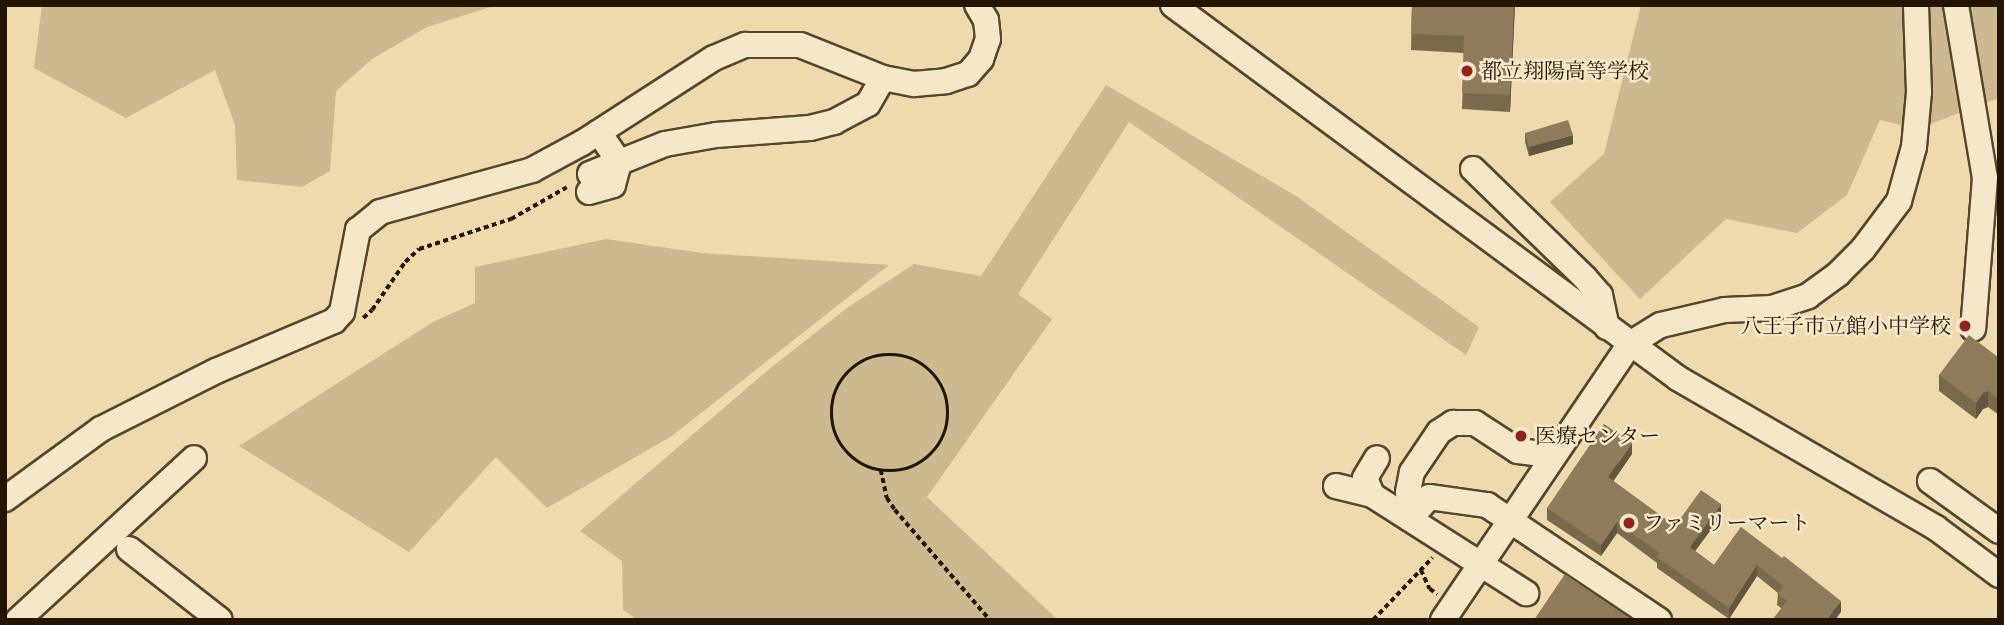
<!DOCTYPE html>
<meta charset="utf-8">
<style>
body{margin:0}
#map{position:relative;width:2004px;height:625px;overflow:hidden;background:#efdaad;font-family:"Libre Caslon Text","Noto Serif JP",serif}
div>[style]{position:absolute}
.green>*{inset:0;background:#ccb990}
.path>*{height:3.5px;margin-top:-1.75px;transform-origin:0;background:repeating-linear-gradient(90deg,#231502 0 5px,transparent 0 8.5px)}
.path>.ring{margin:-1.75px;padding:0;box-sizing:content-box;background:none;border:3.5px solid #231502;border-radius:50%}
.roads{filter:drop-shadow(2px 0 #56462d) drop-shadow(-2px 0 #56462d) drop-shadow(0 2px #56462d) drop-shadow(0 -2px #56462d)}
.minor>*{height:24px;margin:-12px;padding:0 12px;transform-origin:12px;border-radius:12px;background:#f5e7ca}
.wall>*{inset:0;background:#796a4e}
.shaded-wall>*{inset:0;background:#635640}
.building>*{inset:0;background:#8d7b5b}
.dots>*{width:19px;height:19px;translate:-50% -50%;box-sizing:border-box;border:4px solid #f5e7ca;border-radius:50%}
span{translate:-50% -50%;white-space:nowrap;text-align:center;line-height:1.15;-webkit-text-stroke:5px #f5e7ca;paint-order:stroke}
.poi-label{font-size:21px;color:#231502}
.left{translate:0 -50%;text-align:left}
.right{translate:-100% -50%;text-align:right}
.frame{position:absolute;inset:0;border:7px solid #231502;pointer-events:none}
</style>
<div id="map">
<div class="green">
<i style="clip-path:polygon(42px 5px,497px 5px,427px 27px,372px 59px,336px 91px,330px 171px,302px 187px,237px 180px,235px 125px,215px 70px,126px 118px,34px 68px)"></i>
<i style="clip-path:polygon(1641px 5px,1999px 5px,1999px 98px,1917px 129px,1880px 120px,1847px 195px,1797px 233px,1726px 219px,1640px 299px,1550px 202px,1604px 154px)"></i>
<i style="clip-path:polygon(1106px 85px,1296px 196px,1479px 327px,1466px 355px,1129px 122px,1018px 294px,1052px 319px,927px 497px,1058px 620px,638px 620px,623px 610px,622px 561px,580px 531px,768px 370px,847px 308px,914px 264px,981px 276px)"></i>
<i style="clip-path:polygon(606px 239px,702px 253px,889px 265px,672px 436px,547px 508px,496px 457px,409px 552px,239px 446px,433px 322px,475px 303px,475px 267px)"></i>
</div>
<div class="path">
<i style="left:363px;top:318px;width:12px;rotate:-42deg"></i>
<i style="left:372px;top:310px;width:58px;rotate:-55.5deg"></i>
<i style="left:405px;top:262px;width:19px;rotate:-43deg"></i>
<i style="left:419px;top:249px;width:97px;rotate:-18.1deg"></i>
<i style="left:511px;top:219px;width:64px;rotate:-29.7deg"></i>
<i class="ring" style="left:832px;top:355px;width:112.5px;height:112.5px"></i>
<i style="left:881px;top:470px;width:29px;rotate:78deg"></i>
<i style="left:887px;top:498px;width:14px;rotate:56deg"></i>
<i style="left:895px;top:510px;width:145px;rotate:49.2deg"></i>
<i style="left:1421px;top:570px;width:21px;rotate:65deg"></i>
<i style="left:1430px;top:589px;width:9px;rotate:36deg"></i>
<i style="left:1373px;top:620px;width:86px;rotate:-46.4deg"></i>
</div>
<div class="roads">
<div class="minor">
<i style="left:1173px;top:5px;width:629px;rotate:36.47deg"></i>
<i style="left:1679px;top:379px;width:297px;rotate:30.1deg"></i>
<i style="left:1936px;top:528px;width:79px;rotate:36.7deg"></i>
<i style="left:1956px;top:5px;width:175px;rotate:80.5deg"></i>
<i style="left:1985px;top:178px;width:151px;rotate:94.5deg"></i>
<i style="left:1473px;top:169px;width:156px;rotate:44.2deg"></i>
<i style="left:1585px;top:278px;width:23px;rotate:49deg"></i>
<i style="left:1600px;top:295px;width:33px;rotate:78deg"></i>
<i style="left:590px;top:174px;width:81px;rotate:-21.8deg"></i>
<i style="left:665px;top:144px;width:52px;rotate:-10deg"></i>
<i style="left:716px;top:135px;width:94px;rotate:-4.3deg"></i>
<i style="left:810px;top:128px;width:25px;rotate:-14deg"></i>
<i style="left:834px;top:122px;width:38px;rotate:-28deg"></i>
<i style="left:868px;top:104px;width:30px;rotate:-60deg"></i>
<i style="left:589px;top:192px;width:25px;rotate:-16deg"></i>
<i style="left:613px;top:185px;width:24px;rotate:-75deg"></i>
<i style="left:619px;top:162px;width:36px;rotate:-124deg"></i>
<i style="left:1930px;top:481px;width:85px;rotate:35.9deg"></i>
<i style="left:1336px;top:486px;width:37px;rotate:14deg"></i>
<i style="left:1372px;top:495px;width:183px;rotate:32.5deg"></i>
<i style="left:1372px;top:495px;width:18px;rotate:-112deg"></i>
<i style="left:1365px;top:478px;width:23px;rotate:-59deg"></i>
<i style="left:5px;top:499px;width:119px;rotate:-36.1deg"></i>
<i style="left:101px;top:429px;width:129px;rotate:-26.8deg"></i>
<i style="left:216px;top:371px;width:128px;rotate:-23deg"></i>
<i style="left:334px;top:321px;width:12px;rotate:-48deg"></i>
<i style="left:342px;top:312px;width:84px;rotate:-79deg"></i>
<i style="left:358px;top:230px;width:28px;rotate:-39deg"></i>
<i style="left:380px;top:212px;width:158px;rotate:-15.4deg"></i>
<i style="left:532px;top:170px;width:57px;rotate:-28.4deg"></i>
<i style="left:582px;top:143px;width:157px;rotate:-32.8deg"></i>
<i style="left:714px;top:58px;width:34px;rotate:-23deg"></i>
<i style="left:745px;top:45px;width:55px"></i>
<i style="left:800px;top:45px;width:89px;rotate:21.7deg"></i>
<i style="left:883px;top:78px;width:32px;rotate:11deg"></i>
<i style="left:914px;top:84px;width:32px;rotate:-5deg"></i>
<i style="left:946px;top:81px;width:23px;rotate:-18deg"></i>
<i style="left:968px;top:74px;width:20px;rotate:-49deg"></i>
<i style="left:981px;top:59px;width:21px;rotate:-71deg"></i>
<i style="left:988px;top:39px;width:19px;rotate:-96deg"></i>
<i style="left:986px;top:20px;width:17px;rotate:-121deg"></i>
<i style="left:1410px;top:519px;width:29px;rotate:-49deg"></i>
<i style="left:1429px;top:497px;width:59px;rotate:7.9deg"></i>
<i style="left:1487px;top:505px;width:207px;rotate:33.8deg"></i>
<i style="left:1410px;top:519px;width:27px;rotate:-94deg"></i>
<i style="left:1408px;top:492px;width:20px;rotate:-79deg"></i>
<i style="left:1412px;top:472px;width:48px;rotate:-56deg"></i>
<i style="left:1439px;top:432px;width:17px;rotate:-33deg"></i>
<i style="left:1453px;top:423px;width:22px"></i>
<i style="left:1475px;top:423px;width:51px;rotate:33.1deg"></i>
<i style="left:1518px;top:451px;width:35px;rotate:7deg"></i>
<i style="left:129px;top:549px;width:115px;rotate:38deg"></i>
<i style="left:18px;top:620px;width:239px;rotate:-42.6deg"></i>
<i style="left:1443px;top:620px;width:333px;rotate:-55.9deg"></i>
<i style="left:1630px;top:344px;width:36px;rotate:-32deg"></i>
<i style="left:1661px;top:325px;width:66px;rotate:-13.2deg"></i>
<i style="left:1725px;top:310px;width:47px;rotate:-2.4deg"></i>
<i style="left:1772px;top:308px;width:38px;rotate:-18deg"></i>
<i style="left:1808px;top:296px;width:37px;rotate:-36deg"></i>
<i style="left:1838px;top:274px;width:35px;rotate:-45deg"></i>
<i style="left:1863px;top:249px;width:60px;rotate:-53.1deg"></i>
<i style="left:1899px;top:201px;width:56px;rotate:-74.5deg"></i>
<i style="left:1914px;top:147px;width:55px;rotate:-84.8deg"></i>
<i style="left:1919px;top:92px;width:87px;rotate:-92deg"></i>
</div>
</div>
<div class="wall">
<i style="clip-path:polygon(1412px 5px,1515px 5px,1510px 112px,1462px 109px,1464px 53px,1411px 50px)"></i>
<i style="clip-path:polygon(1525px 133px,1573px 144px,1529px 156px,1525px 142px)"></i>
<i style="clip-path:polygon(1999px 358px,1999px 415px,1988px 407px,1983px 409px,1976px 419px,1939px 391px,1939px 375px)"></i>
<i style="clip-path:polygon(1632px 454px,1613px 481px,1675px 526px,1721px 516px,1695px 551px,1714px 565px,1741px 527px,1841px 612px,1781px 608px,1777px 605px,1778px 593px,1757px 576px,1729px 619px,1657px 568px,1657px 563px,1617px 533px,1601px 556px,1547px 520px,1547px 508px)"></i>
</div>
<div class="shaded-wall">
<i style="clip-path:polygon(1514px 5px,1515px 5px,1510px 112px,1510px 95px)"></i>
<i style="clip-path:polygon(1573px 135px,1573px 144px,1529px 156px,1529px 147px)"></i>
<i style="clip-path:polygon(1988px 391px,1988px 407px,1983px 409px,1976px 419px,1976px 403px,1983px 393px)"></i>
<i style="clip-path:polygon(1632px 443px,1632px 454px,1608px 489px,1608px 477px)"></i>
<i style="clip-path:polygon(1721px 504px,1721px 516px,1690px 558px,1690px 547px)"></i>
<i style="clip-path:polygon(1617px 522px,1617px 533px,1601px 556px,1601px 545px)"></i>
<i style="clip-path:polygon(1757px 565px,1757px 576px,1729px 619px,1729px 608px)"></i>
<i style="clip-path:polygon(1841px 601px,1841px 612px,1835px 620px,1826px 620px)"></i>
</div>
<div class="building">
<i style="clip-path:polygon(1412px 5px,1514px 5px,1510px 95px,1462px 93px,1464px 36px,1411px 34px)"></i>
<i style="clip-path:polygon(1568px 120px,1573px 135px,1529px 147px,1525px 133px)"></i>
<i style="clip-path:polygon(1969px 335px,1999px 358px,1999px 399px,1988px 391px,1983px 393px,1976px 403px,1939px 375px)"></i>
<i style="clip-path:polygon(1604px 424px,1632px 443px,1608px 477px,1675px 526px,1701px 490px,1721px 504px,1690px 547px,1714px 565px,1741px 527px,1782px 558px,1784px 556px,1841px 601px,1826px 620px,1772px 620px,1787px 601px,1777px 594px,1783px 586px,1757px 565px,1729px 608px,1657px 557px,1659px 553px,1617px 522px,1601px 545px,1547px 508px)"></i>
<i style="clip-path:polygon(1565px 574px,1632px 620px,1534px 620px)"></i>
</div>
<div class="dots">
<i style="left:1467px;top:71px;background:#8f2418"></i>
<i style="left:1965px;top:326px;background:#8f2418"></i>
<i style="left:1521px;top:436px;background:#8f2418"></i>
<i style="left:1629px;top:523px;background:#8f2418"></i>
</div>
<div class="poi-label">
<span class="left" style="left:1481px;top:71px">都立翔陽高等学校</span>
<span class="right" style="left:1951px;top:326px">八王子市立館小中学校</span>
<span class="left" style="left:1535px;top:436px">医療センター</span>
<span class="left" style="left:1643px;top:523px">ファミリーマート</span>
</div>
<div class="frame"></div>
</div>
